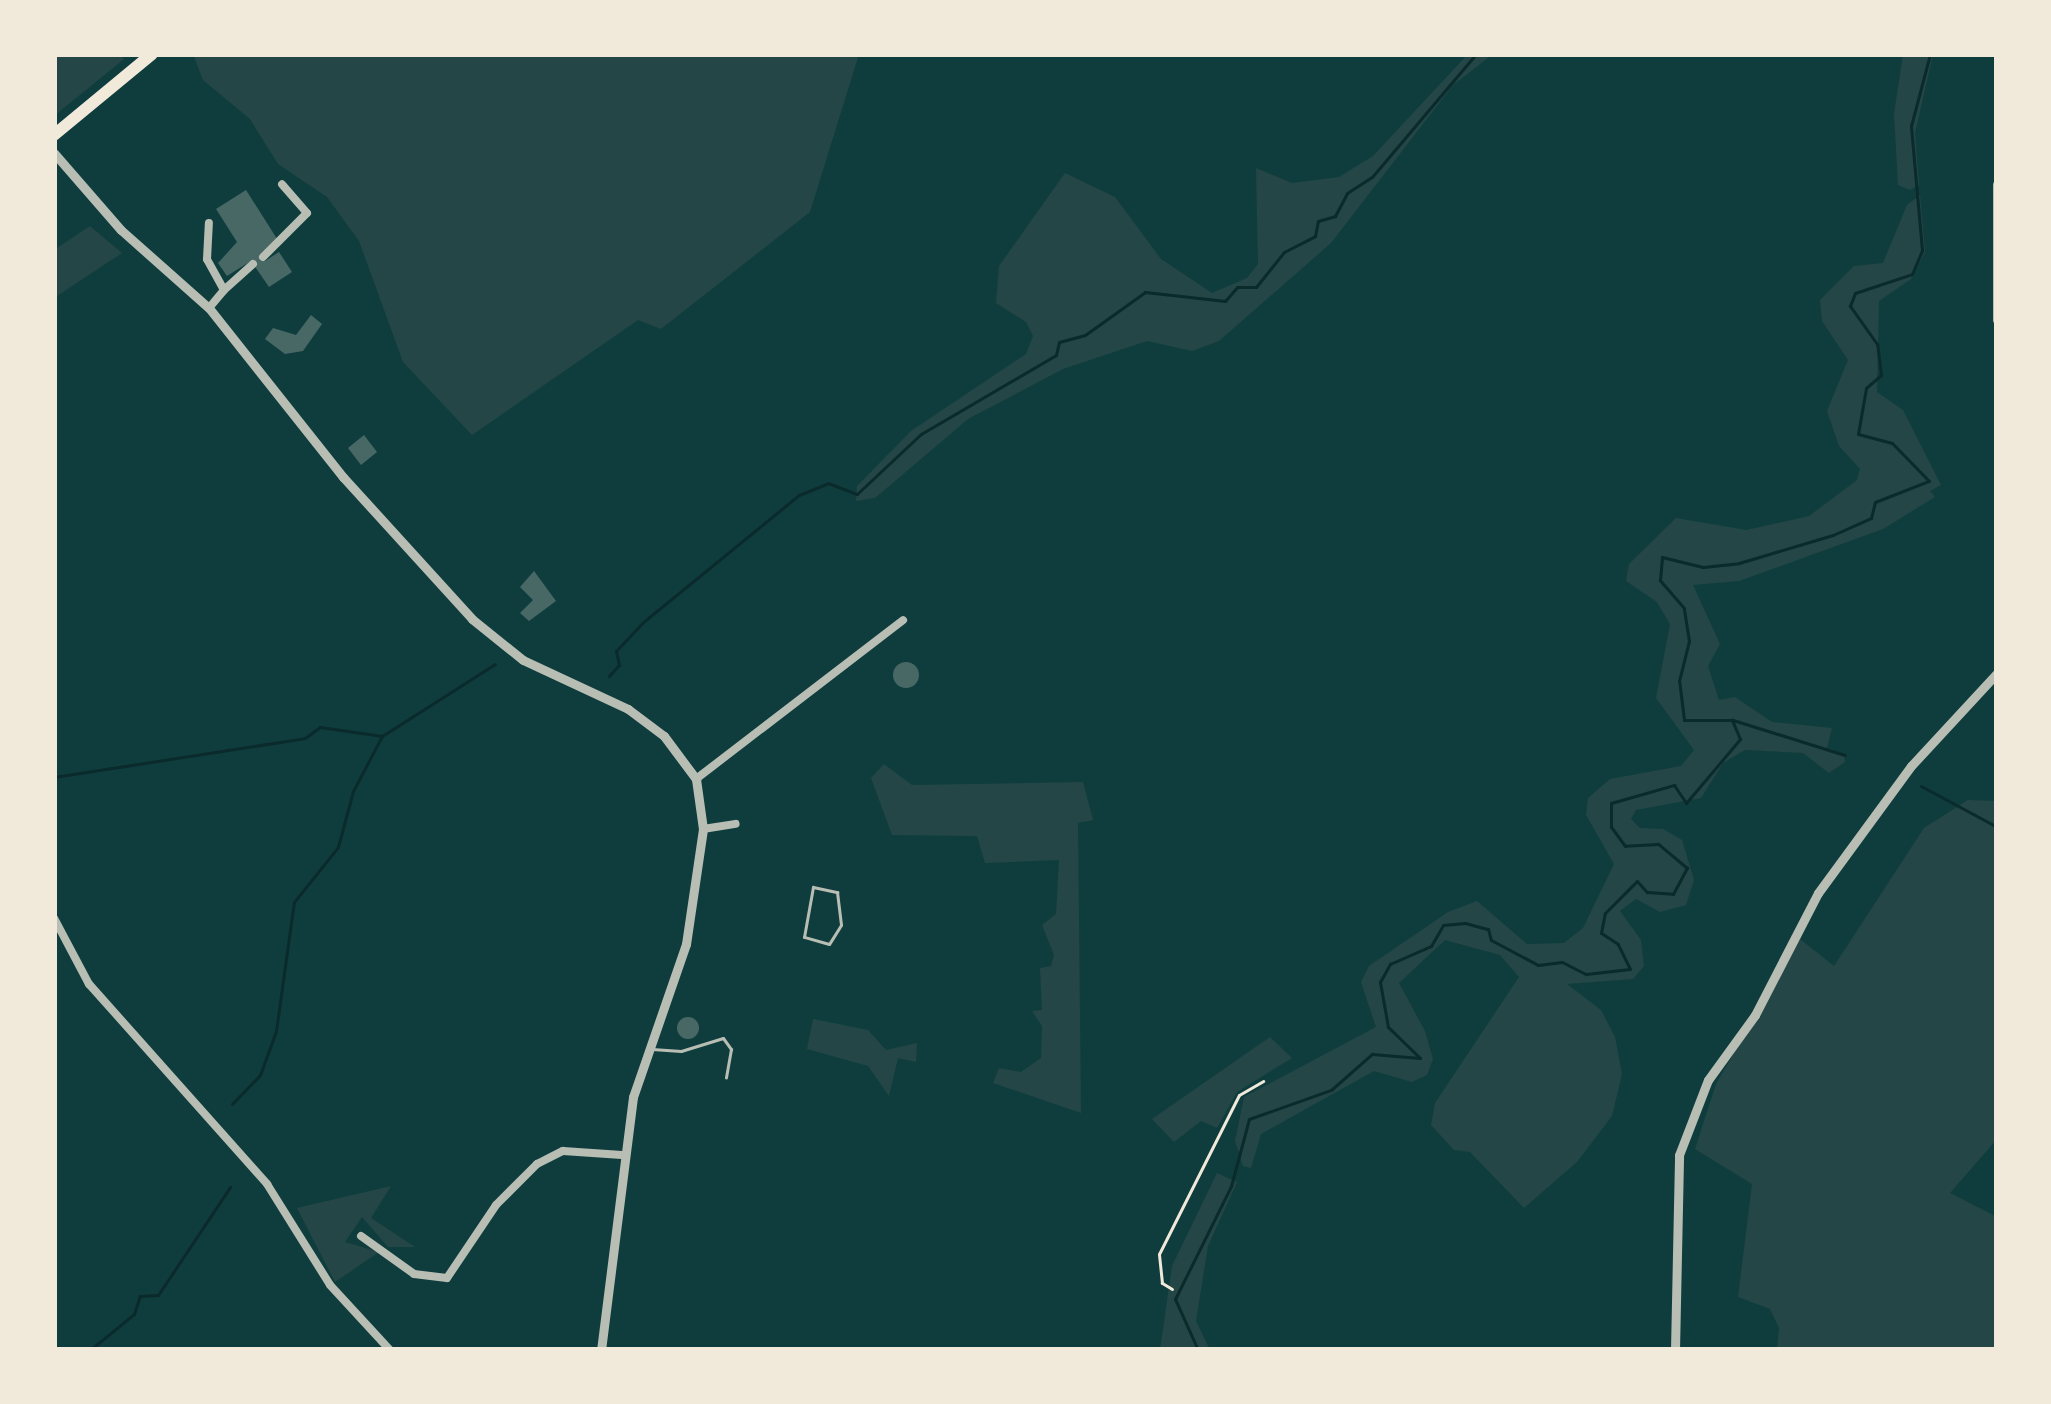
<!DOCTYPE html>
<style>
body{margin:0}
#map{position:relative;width:2051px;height:1404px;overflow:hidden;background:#0f3d3e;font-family:"Sofia Sans Condensed",sans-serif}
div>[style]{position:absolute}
.green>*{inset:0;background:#244646}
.stream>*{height:3px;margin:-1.5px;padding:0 1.5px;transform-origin:1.5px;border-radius:1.5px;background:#0a2a2b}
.building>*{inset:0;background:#486865}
.round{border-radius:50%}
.path>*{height:3px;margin:-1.5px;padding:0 1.5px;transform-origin:1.5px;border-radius:1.5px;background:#f1e9da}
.service>*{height:3px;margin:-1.5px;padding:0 1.5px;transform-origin:1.5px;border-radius:1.5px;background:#b8beb3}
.minor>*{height:8px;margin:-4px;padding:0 4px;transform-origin:4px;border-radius:4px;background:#b8beb3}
.tertiary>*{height:9px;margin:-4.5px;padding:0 4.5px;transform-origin:4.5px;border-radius:4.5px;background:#b8beb3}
.trunk>*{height:12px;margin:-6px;padding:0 6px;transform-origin:6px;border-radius:6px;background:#f1e9da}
span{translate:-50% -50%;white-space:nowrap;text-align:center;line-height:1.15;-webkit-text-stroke:12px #f1e9da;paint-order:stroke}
.frame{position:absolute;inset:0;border:57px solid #f1e9da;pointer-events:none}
</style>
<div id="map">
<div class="green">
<i style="clip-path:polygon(54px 54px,120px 54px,124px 59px,54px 116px)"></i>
<i style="clip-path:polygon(193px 54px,859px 54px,810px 212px,661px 329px,638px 320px,472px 435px,403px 362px,359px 241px,327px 197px,278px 164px,250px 119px,203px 80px)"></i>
<i style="clip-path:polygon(1468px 54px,1493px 54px,1453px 85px,1331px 243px,1219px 341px,1192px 351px,1147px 341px,1063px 369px,968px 419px,875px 498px,856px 501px,857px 486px,911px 431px,1026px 354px,1033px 336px,1026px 322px,996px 303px,999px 266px,1065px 173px,1115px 197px,1161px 259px,1212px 293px,1247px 278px,1258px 264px,1256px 168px,1292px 183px,1339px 177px,1373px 156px)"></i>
<i style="clip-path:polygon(1903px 54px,1933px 54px,1915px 133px,1919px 185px,1910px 190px,1898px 185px,1894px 114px)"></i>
<i style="clip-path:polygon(1920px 195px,1925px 252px,1911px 279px,1879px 301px,1877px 392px,1903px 410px,1941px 485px,1930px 491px,1935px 497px,1883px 529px,1739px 581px,1693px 585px,1720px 644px,1708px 666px,1719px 700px,1735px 697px,1772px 722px,1832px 728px,1827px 748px,1844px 754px,1845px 762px,1829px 773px,1803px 753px,1745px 750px,1723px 763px,1701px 798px,1636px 810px,1631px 819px,1640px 828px,1663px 829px,1682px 840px,1694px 880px,1686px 905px,1660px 912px,1636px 899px,1620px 911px,1641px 940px,1644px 966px,1633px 979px,1567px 984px,1601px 1010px,1615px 1037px,1622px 1074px,1612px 1116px,1577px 1162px,1524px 1208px,1470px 1152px,1454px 1150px,1431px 1125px,1435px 1103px,1519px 977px,1500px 955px,1445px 940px,1399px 983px,1425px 1031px,1433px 1059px,1427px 1075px,1412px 1082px,1374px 1071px,1261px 1134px,1251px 1168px,1243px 1166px,1235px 1141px,1244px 1097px,1376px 1027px,1361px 982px,1369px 966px,1448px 912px,1477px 901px,1527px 944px,1564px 943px,1583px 928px,1614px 864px,1586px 815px,1588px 798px,1610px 779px,1681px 766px,1694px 750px,1656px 698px,1670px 624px,1657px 602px,1626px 581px,1629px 564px,1676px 518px,1746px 530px,1809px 516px,1857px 480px,1860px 469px,1839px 446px,1827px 411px,1848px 360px,1822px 321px,1820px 300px,1854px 266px,1883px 263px,1907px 205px)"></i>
<i style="clip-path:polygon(90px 226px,122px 253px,54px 298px,54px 250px)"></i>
<i style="clip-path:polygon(884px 764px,912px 785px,1083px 782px,1093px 820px,1078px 823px,1081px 1113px,993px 1083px,999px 1068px,1021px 1072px,1041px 1058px,1042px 1026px,1032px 1011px,1042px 1010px,1040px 968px,1051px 966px,1054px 955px,1042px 925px,1056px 914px,1059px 860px,985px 863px,977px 836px,892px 835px,871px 778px)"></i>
<i style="clip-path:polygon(1968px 800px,1997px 801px,1997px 1139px,1950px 1193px,1997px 1217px,1997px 1350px,1777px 1350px,1779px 1328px,1770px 1309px,1738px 1297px,1752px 1184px,1695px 1149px,1716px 1084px,1800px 939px,1834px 966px,1924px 828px)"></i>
<i style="clip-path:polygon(813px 1019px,868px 1030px,886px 1050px,917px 1043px,916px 1062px,898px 1058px,889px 1096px,868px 1066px,807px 1049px)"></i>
<i style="clip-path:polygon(1270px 1037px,1292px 1058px,1237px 1092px,1217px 1128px,1201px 1121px,1174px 1142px,1152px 1119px)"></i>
<i style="clip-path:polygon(1217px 1173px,1237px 1182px,1208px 1246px,1196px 1321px,1210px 1350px,1160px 1350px,1172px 1266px)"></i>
<i style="clip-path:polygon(391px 1186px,371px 1218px,415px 1247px,388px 1247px,362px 1217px,345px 1242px,379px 1252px,335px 1282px,297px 1208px)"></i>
</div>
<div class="stream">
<i style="left:609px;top:676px;width:15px;rotate:-48deg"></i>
<i style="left:619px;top:665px;width:14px;rotate:-102deg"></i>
<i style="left:616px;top:651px;width:38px;rotate:-47deg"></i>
<i style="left:642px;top:623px;width:203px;rotate:-39.2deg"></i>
<i style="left:799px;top:495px;width:31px;rotate:-22deg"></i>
<i style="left:828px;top:483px;width:31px;rotate:21deg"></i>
<i style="left:857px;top:494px;width:88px;rotate:-43.2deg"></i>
<i style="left:921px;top:434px;width:156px;rotate:-30.3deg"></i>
<i style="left:1056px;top:355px;width:13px;rotate:-77deg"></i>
<i style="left:1059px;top:342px;width:27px;rotate:-15deg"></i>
<i style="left:1085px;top:335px;width:74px;rotate:-35.6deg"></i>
<i style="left:1145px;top:292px;width:81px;rotate:6.4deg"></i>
<i style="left:1225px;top:301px;width:18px;rotate:-49deg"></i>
<i style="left:1237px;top:287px;width:19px"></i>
<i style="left:1256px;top:287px;width:45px;rotate:-51.3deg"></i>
<i style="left:1284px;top:252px;width:35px;rotate:-27deg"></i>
<i style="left:1315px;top:236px;width:15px;rotate:-79deg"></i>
<i style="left:1318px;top:221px;width:18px;rotate:-16deg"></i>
<i style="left:1335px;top:216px;width:26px;rotate:-62deg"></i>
<i style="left:1347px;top:193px;width:30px;rotate:-33deg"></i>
<i style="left:1372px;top:177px;width:161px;rotate:-49.8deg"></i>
<i style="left:1733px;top:720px;width:117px;rotate:17.4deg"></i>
<i style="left:54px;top:777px;width:254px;rotate:-8.8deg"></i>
<i style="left:305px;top:738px;width:19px;rotate:-36deg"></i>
<i style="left:320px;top:727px;width:63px;rotate:8.3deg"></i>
<i style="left:382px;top:736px;width:134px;rotate:-32.5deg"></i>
<i style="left:1921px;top:786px;width:86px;rotate:28.3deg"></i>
<i style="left:232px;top:1104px;width:40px;rotate:-46deg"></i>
<i style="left:260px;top:1075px;width:47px;rotate:-70deg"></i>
<i style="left:276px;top:1031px;width:130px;rotate:-82.1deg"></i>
<i style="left:294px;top:902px;width:70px;rotate:-51.3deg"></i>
<i style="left:338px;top:847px;width:58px;rotate:-75deg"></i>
<i style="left:353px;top:791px;width:62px;rotate:-62.2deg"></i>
<i style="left:90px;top:1350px;width:57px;rotate:-39.3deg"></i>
<i style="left:134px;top:1314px;width:19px;rotate:-72deg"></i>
<i style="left:140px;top:1296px;width:18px;rotate:-3deg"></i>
<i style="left:158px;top:1295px;width:130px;rotate:-56.3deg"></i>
<i style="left:1198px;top:1350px;width:56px;rotate:-114.3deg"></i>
<i style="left:1175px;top:1299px;width:126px;rotate:-63.6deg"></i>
<i style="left:1231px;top:1186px;width:69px;rotate:-75deg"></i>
<i style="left:1249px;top:1119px;width:87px;rotate:-19.5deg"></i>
<i style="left:1331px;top:1090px;width:55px;rotate:-41.3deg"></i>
<i style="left:1372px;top:1054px;width:48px;rotate:4.8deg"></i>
<i style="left:1420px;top:1058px;width:45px;rotate:-135.9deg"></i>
<i style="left:1388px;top:1027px;width:46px;rotate:-100.1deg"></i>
<i style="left:1380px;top:982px;width:21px;rotate:-61deg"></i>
<i style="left:1390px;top:964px;width:45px;rotate:-23.7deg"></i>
<i style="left:1431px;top:946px;width:24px;rotate:-60deg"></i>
<i style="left:1443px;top:925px;width:22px;rotate:-5deg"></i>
<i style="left:1465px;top:923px;width:24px;rotate:15deg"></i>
<i style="left:1488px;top:929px;width:11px;rotate:75deg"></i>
<i style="left:1491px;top:940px;width:53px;rotate:28deg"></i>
<i style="left:1538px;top:965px;width:24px;rotate:-7deg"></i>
<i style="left:1562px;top:962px;width:27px;rotate:27deg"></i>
<i style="left:1586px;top:974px;width:44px;rotate:-6.5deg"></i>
<i style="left:1630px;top:969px;width:28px;rotate:-116deg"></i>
<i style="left:1618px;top:944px;width:20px;rotate:-147deg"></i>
<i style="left:1601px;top:933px;width:20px;rotate:-79deg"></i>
<i style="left:1605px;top:913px;width:45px;rotate:-45deg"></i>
<i style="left:1637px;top:881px;width:15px;rotate:48deg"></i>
<i style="left:1647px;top:892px;width:26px;rotate:4deg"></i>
<i style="left:1673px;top:894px;width:30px;rotate:-62deg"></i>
<i style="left:1687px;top:868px;width:38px;rotate:-140deg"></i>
<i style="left:1658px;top:844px;width:33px;rotate:177deg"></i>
<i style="left:1625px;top:846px;width:24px;rotate:-126deg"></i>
<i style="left:1611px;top:827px;width:24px;rotate:-90deg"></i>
<i style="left:1611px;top:803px;width:66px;rotate:-15.9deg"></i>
<i style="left:1674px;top:785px;width:22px;rotate:56deg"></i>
<i style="left:1686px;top:803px;width:84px;rotate:-49.8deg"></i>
<i style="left:1740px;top:739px;width:21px;rotate:-113deg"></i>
<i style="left:1732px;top:720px;width:48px;rotate:180deg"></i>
<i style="left:1684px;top:720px;width:39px;rotate:-97deg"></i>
<i style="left:1679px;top:681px;width:41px;rotate:-76deg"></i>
<i style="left:1689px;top:641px;width:33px;rotate:-99deg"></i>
<i style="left:1684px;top:608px;width:37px;rotate:-131deg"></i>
<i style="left:1660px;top:580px;width:23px;rotate:-85deg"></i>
<i style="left:1662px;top:557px;width:42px;rotate:13.7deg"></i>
<i style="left:1703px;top:567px;width:36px;rotate:-6deg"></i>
<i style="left:1739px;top:563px;width:98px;rotate:-16.6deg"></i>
<i style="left:1833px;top:535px;width:42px;rotate:-24.1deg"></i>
<i style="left:1871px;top:518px;width:16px;rotate:-76deg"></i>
<i style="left:1875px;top:502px;width:58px;rotate:-21.3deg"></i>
<i style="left:1929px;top:481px;width:53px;rotate:-134.2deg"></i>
<i style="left:1892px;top:443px;width:35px;rotate:-165deg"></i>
<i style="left:1858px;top:434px;width:47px;rotate:-80.1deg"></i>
<i style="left:1866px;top:388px;width:20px;rotate:-41deg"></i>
<i style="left:1881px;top:375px;width:31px;rotate:-97deg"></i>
<i style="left:1877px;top:344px;width:47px;rotate:-125.4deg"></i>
<i style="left:1850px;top:306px;width:14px;rotate:-69deg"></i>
<i style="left:1855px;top:293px;width:60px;rotate:-18.4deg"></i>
<i style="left:1912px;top:274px;width:26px;rotate:-67deg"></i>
<i style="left:1922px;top:250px;width:124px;rotate:-95.1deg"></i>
<i style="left:1911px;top:126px;width:74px;rotate:-75.2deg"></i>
</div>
<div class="building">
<i style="clip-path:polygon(246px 190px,279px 242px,261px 254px,265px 261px,279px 252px,292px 272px,269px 287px,251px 261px,227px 276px,218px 263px,237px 242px,216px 209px)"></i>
<i style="clip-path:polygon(311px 315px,322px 324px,303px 351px,285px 354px,265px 339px,273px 328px,296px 335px)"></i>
<i style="clip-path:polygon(364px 435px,377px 452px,361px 465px,348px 448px)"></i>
<i style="clip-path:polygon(534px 571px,556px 601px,529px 621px,520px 613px,533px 600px,520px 587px)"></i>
<i class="round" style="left:893px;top:662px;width:26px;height:26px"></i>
<i class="round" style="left:677px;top:1017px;width:22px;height:22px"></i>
</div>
<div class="path">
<i style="left:1172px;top:1289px;width:12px;rotate:-149deg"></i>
<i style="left:1162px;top:1283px;width:29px;rotate:-96deg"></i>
<i style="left:1159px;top:1254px;width:178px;rotate:-63.3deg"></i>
<i style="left:1239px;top:1095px;width:28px;rotate:-30deg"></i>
</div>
<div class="service">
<i style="left:813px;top:887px;width:25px;rotate:12deg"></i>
<i style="left:837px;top:892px;width:33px;rotate:83deg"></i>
<i style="left:841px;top:925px;width:22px;rotate:122deg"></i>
<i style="left:829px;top:944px;width:26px;rotate:-164deg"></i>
<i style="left:804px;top:937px;width:51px;rotate:-79.8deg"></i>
<i style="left:652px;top:1049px;width:29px;rotate:4deg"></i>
<i style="left:681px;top:1051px;width:44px;rotate:-17.2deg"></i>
<i style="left:723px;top:1038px;width:14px;rotate:54deg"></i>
<i style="left:731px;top:1049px;width:29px;rotate:100deg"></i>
</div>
<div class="minor">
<i style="left:1997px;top:185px;width:135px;rotate:90deg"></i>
<i style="left:263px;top:257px;width:62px;rotate:-45deg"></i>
<i style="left:307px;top:213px;width:38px;rotate:-131deg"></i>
<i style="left:224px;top:290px;width:39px;rotate:-42deg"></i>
<i style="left:209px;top:308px;width:23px;rotate:-50deg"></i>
<i style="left:224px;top:290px;width:35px;rotate:-119deg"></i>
<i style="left:207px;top:259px;width:36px;rotate:-87deg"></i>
<i style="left:696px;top:779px;width:261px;rotate:-37.5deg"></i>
<i style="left:703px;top:829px;width:33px;rotate:-9deg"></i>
<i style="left:54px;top:918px;width:75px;rotate:62.1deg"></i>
<i style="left:89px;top:984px;width:268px;rotate:48.3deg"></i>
<i style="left:267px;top:1184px;width:119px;rotate:58deg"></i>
<i style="left:330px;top:1285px;width:88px;rotate:47.3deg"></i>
<i style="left:361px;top:1236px;width:65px;rotate:35.6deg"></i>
<i style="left:414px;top:1274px;width:33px;rotate:7deg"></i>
<i style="left:447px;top:1278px;width:88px;rotate:-56.1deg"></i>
<i style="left:496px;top:1205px;width:58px;rotate:-45deg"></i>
<i style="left:537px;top:1164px;width:29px;rotate:-27deg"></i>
<i style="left:563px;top:1151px;width:59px;rotate:3.9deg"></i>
</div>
<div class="tertiary">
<i style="left:54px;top:153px;width:102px;rotate:49deg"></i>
<i style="left:121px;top:230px;width:118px;rotate:41.6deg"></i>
<i style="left:209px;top:308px;width:216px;rotate:51.6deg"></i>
<i style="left:343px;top:477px;width:192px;rotate:47.7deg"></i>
<i style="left:472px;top:619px;width:65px;rotate:38.8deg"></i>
<i style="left:523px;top:660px;width:116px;rotate:25deg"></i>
<i style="left:628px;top:709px;width:45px;rotate:36.9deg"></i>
<i style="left:664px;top:736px;width:54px;rotate:53.3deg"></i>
<i style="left:696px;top:779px;width:50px;rotate:82deg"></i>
<i style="left:703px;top:829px;width:116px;rotate:98.4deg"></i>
<i style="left:686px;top:944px;width:162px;rotate:109.1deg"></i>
<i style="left:633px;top:1097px;width:255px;rotate:97.2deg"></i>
<i style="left:1675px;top:1350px;width:195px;rotate:-88.8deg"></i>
<i style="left:1679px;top:1155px;width:80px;rotate:-68.9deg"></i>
<i style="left:1708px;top:1080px;width:80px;rotate:-54.1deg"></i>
<i style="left:1755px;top:1015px;width:137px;rotate:-62.7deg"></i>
<i style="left:1818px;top:893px;width:157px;rotate:-53.8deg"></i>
<i style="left:1911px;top:766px;width:127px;rotate:-47.2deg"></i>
</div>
<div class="trunk">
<i style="left:54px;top:135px;width:127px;rotate:-39.6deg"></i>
</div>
<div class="frame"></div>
</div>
